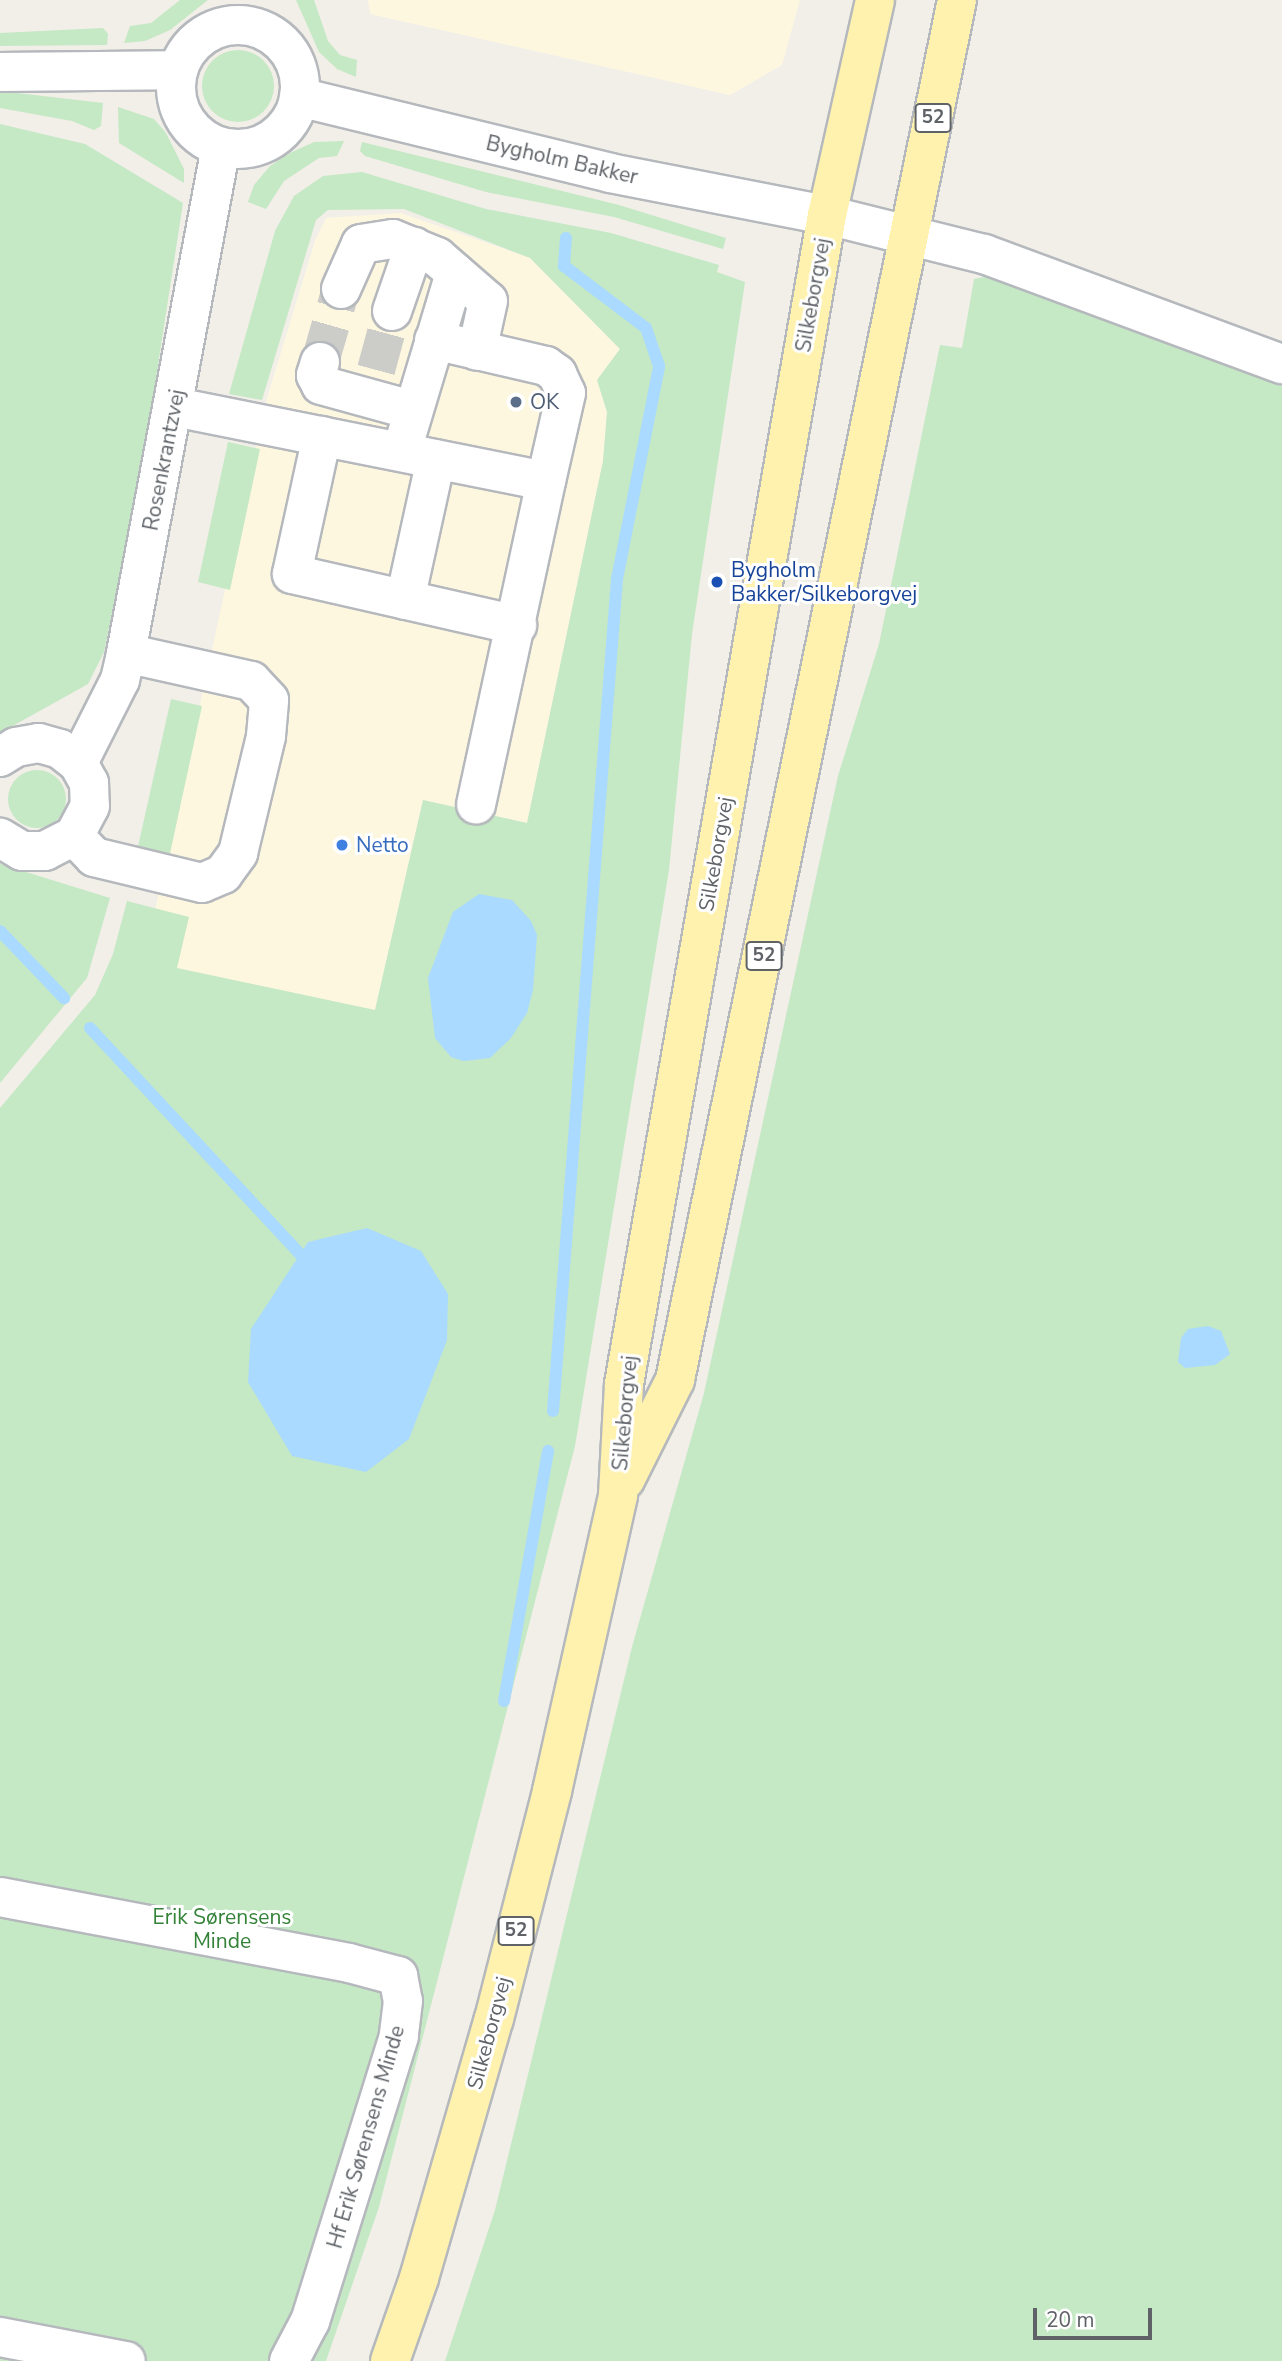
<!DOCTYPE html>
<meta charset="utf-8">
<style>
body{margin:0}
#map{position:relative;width:1282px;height:2361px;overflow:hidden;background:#f1efe8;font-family:"Nunito Sans",sans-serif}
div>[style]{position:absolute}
.commercial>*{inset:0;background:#fef7e0}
.green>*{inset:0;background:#c5e8c5}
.round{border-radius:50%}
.water>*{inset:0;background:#aadaff}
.stream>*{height:12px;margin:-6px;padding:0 6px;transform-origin:6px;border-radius:6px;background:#aadaff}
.minor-tunnel>*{height:38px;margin-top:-19px;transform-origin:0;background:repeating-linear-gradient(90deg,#ccccc8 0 38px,transparent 0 57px)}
.roads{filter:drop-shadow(2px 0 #b5b8bc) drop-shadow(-2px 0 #b5b8bc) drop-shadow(0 2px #b5b8bc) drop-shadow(0 -2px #b5b8bc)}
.minor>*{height:38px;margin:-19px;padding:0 19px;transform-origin:19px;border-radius:19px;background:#fff}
.minor>.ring{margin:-19px;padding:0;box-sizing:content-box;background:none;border:38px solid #fff;border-radius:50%}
.major>*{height:38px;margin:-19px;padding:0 19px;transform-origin:19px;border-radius:19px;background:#fff2af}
.dots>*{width:19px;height:19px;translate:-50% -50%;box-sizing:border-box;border:4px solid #fff;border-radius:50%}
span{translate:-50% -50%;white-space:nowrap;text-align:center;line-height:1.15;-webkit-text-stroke:6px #fff;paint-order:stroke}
.shield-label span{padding:2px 5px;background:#fff;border:2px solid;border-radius:5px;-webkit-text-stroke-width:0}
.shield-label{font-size:19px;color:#5f6368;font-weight:700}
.street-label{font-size:21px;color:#5f6368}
.service-label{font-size:21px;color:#4e5e75}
.left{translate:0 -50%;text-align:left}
.transit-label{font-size:21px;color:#164399}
.shop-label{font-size:21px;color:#366cbe}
.park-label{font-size:21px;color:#348238}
.scale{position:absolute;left:1033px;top:2308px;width:119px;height:32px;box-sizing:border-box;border:4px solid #5f6368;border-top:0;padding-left:9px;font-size:21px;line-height:24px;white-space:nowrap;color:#5f6368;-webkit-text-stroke:5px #fff;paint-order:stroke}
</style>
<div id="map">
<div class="commercial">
<i style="clip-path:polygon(368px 0,800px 0,782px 65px,730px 95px,370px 14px)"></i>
<i style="clip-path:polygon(401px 213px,530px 258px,620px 349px,597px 380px,607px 412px,603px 461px,527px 823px,423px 800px,375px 1010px,143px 965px,267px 398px,315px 241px,326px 218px)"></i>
</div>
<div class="green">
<i style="clip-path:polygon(180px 0,208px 0,170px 30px,145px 41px,124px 43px,130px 26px,151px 23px)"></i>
<i style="clip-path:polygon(296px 0,314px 0,328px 41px,340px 55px,357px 60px,356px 77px,337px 69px,319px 52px)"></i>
<i style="clip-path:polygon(103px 28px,108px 34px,107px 45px,0 46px,0 33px)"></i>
<i class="round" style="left:202px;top:50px;width:72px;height:72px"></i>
<i style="clip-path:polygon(0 91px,103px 103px,101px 126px,94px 130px,72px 121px,0 108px)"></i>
<i style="clip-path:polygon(118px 107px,154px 119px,166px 133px,184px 169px,184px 183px,119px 143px)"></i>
<i style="clip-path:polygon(0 124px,85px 144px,183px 203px,143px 462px,104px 652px,88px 684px,0 733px)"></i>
<i style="clip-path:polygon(344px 141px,337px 156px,319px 158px,284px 181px,266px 209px,248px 202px,254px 185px,270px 166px,290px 153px,314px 142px)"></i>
<i style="clip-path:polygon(362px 142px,619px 205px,726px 238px,723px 249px,614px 217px,486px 192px,365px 156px,360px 151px)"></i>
<i style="clip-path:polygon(362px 172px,486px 209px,611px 233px,719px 265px,717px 272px,745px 282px,692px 634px,669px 870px,575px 1446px,379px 2207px,326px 2361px,0 2361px,0 1108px,95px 995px,113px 954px,127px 901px,189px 917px,177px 968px,375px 1010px,423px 800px,527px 823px,603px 461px,607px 412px,597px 380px,620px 349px,530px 258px,404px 209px,328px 210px,316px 220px,262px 400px,229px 394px,275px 231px,294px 196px,323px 176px)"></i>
<i style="clip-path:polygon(994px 275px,1282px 386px,1282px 2361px,445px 2361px,495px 2210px,632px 1647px,704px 1393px,838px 776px,879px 644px,940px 345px,962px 348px,974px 279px)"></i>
<i style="clip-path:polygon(228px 442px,260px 449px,230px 590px,198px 582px)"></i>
<i style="clip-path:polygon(171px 699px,202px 706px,169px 858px,137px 851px)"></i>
<i class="round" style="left:8px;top:770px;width:58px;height:58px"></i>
<i style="clip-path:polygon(0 864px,110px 898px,87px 978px,0 1083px)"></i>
</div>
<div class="water">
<i style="clip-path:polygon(479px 894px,512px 900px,531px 921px,537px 935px,533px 990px,527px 1013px,511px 1038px,490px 1058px,464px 1061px,451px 1057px,435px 1038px,428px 978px,453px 912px)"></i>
<i style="clip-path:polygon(367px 1228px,421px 1251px,448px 1294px,447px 1340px,409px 1439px,366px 1472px,292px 1456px,248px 1382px,251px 1329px,308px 1242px)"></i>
<i style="clip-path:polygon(1208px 1326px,1221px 1331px,1230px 1354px,1215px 1365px,1185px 1368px,1178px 1362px,1181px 1338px,1188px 1329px)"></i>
</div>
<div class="stream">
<i style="left:0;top:931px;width:93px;rotate:46.3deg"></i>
<i style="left:90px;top:1028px;width:309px;rotate:47.1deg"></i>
<i style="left:553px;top:1411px;width:834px;rotate:-85.6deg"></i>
<i style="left:617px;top:579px;width:217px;rotate:-78.8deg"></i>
<i style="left:659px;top:366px;width:40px;rotate:-108.9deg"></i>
<i style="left:646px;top:328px;width:103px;rotate:-142.9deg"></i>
<i style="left:564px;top:266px;width:28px;rotate:-86deg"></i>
<i style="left:504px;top:1701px;width:254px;rotate:-80deg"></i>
</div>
<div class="minor-tunnel">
<i style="left:320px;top:362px;width:76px;rotate:-74deg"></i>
<i style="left:376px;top:370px;width:61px;rotate:-74.8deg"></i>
</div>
<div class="roads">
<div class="minor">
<i class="ring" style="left:176px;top:25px;width:86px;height:86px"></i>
<i style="left:0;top:72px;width:178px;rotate:-0.6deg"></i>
<i style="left:299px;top:97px;width:320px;rotate:13.7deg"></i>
<i style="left:610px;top:173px;width:221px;rotate:11deg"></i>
<i style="left:827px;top:215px;width:162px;rotate:14deg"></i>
<i style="left:984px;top:254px;width:318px;rotate:20.3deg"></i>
<i style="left:341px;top:289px;width:49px;rotate:-66deg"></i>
<i style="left:361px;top:244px;width:32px;rotate:-9deg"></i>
<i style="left:393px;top:239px;width:48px;rotate:22.2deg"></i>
<i style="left:437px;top:257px;width:67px;rotate:40.8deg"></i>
<i style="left:488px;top:301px;width:51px;rotate:102.4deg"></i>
<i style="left:392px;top:311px;width:68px;rotate:-71deg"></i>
<i style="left:434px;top:340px;width:115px;rotate:13.1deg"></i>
<i style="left:546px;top:366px;width:14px;rotate:36deg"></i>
<i style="left:557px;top:374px;width:21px;rotate:65deg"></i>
<i style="left:566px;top:393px;width:90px;rotate:102.8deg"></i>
<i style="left:320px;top:362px;width:14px;rotate:107deg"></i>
<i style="left:316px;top:375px;width:11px;rotate:63deg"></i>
<i style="left:321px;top:385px;width:94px;rotate:15.4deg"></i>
<i style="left:175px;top:407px;width:378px;rotate:11.3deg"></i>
<i style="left:546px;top:481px;width:331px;rotate:102.2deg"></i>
<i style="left:322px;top:436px;width:141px;rotate:102.3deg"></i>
<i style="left:292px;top:574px;width:231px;rotate:12.8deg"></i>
<i style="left:402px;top:450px;width:185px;rotate:-73.3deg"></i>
<i style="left:405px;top:600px;width:144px;rotate:-77.6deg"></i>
<i style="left:0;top:757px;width:19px;rotate:-32deg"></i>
<i style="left:16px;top:747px;width:23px;rotate:-10deg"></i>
<i style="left:39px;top:743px;width:22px;rotate:16deg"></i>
<i style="left:60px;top:749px;width:23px;rotate:38deg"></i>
<i style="left:78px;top:763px;width:23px;rotate:61deg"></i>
<i style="left:89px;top:783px;width:23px;rotate:88deg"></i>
<i style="left:90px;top:806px;width:34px;rotate:118deg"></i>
<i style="left:74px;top:836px;width:33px;rotate:153deg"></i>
<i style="left:45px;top:851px;width:23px;rotate:180deg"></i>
<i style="left:22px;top:851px;width:26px;rotate:-149deg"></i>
<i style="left:78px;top:763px;width:93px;rotate:-63.2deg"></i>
<i style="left:120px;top:680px;width:28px;rotate:-77deg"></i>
<i style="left:126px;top:653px;width:515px;rotate:-79.37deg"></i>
<i style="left:74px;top:836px;width:29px;rotate:46deg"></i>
<i style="left:94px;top:857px;width:111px;rotate:13.5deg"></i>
<i style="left:202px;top:883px;width:23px;rotate:-23deg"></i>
<i style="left:223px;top:874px;width:26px;rotate:-54deg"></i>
<i style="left:238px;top:853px;width:120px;rotate:-76.5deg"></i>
<i style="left:266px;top:736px;width:36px;rotate:-85deg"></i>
<i style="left:269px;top:700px;width:26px;rotate:-133deg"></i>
<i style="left:251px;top:681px;width:128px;rotate:-167.4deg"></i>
<i style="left:0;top:1897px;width:355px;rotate:10.7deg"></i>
<i style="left:349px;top:1963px;width:51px;rotate:14.9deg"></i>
<i style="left:398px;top:1976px;width:25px;rotate:79deg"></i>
<i style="left:403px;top:2001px;width:35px;rotate:97deg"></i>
<i style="left:399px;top:2036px;width:299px;rotate:107.3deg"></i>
<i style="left:310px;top:2321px;width:45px;rotate:117.7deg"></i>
<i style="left:0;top:2337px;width:128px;rotate:10.8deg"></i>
</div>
<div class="major">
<i style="left:625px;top:1480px;width:112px;rotate:-63.4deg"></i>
<i style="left:675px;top:1380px;width:1409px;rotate:-78.45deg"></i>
<i style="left:390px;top:2361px;width:88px;rotate:-70.7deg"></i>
<i style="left:419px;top:2278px;width:270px;rotate:-73.9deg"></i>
<i style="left:494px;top:2019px;width:235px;rotate:-75.7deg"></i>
<i style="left:552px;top:1791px;width:303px;rotate:-77.4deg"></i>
<i style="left:618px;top:1495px;width:111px;rotate:-86.9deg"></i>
<i style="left:624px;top:1384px;width:1186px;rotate:-80.15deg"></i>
<i style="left:827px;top:215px;width:220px;rotate:-77.4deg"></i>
</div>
</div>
<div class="dots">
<i style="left:516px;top:402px;background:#5c6f8a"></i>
<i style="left:717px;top:582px;background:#1a4fb4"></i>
<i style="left:342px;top:845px;background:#3f7fe0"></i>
</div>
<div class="shield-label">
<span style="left:933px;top:118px">52</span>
<span style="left:764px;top:956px">52</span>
<span style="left:516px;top:1931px">52</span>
</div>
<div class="street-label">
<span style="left:562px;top:160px;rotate:13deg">Bygholm Bakker</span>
<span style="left:813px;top:295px;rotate:-80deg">Silkeborgvej</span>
<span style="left:164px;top:460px;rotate:-79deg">Rosenkrantzvej</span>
<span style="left:716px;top:854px;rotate:-80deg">Silkeborgvej</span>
<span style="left:625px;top:1413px;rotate:-85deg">Silkeborgvej</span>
<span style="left:489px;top:2033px;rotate:-75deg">Silkeborgvej</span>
<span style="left:366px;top:2137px;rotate:-74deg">Hf Erik Sørensens Minde</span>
</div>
<div class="service-label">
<span class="left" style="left:530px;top:402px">OK</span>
</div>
<div class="transit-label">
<span class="left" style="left:731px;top:582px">Bygholm<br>Bakker/Silkeborgvej</span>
</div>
<div class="shop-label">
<span class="left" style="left:356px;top:845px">Netto</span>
</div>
<div class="park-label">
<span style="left:222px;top:1929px">Erik Sørensens<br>Minde</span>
</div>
<div class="scale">20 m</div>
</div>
